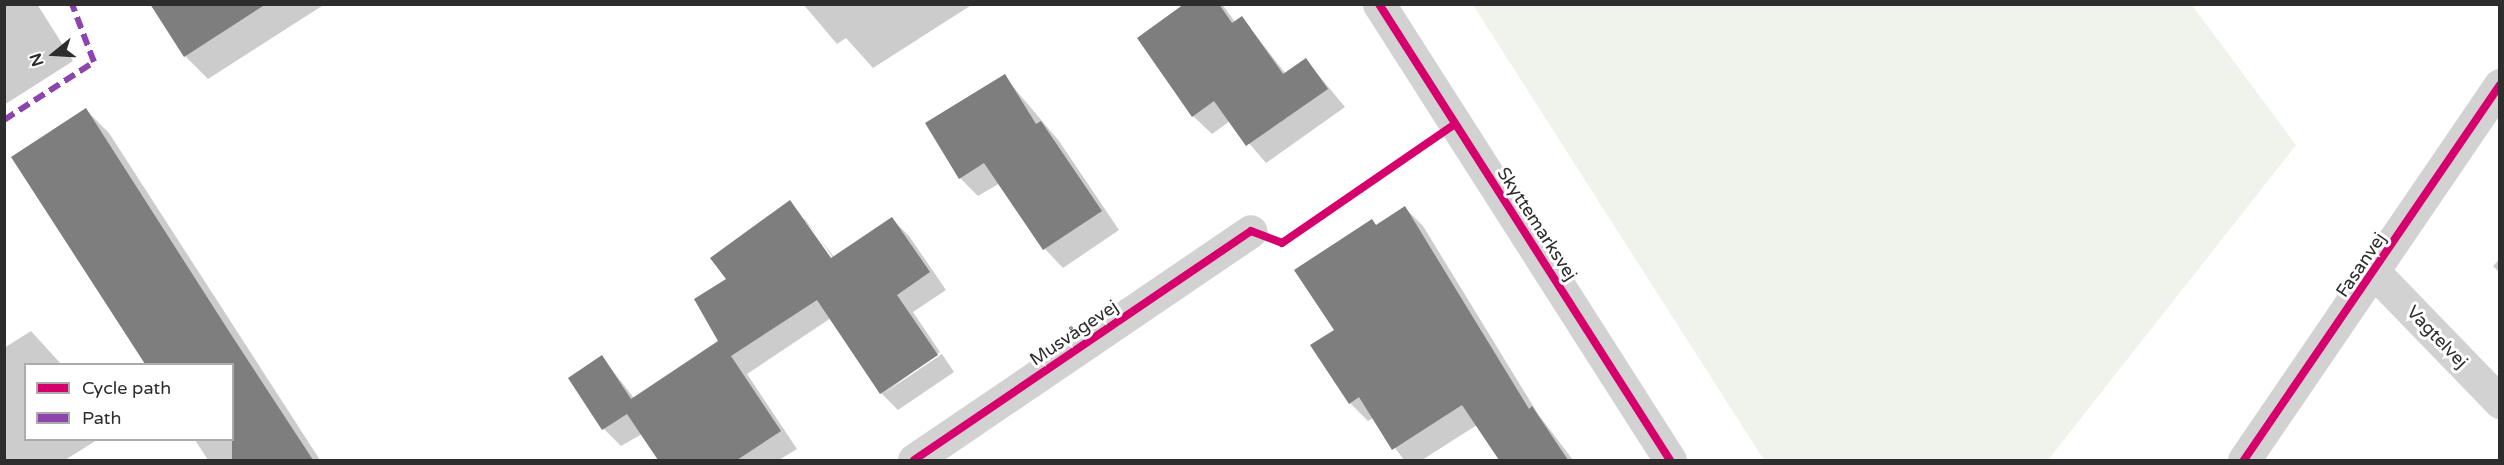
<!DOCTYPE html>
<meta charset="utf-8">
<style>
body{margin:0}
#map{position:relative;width:2504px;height:465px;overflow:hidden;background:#fff;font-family:"Varela Round",sans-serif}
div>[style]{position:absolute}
.green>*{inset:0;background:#f0f3ec}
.shadow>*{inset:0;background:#0003}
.building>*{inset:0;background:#7e7e7e}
.minor>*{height:33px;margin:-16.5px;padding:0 16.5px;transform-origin:16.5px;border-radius:16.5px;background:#d2d2d2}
.quiet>*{height:6px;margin-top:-3px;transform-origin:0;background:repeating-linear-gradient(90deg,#8e44ad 0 12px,transparent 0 18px)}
.cycleway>*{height:8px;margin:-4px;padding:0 4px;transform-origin:4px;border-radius:4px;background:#d6006c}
span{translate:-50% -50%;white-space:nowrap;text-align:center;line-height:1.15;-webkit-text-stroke:6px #fff;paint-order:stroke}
.street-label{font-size:18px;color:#2d2d2d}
.frame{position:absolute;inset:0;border:6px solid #2d2d2d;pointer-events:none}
.legend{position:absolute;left:24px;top:363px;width:210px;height:78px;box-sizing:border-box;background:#fff;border:2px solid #ababab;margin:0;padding:8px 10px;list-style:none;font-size:18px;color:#2d2d2d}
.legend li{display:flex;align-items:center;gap:12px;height:30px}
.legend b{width:30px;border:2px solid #ababab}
.north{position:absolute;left:24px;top:24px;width:60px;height:60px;-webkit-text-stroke:4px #fff;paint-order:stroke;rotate:252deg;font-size:16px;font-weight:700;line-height:24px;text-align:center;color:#2d2d2d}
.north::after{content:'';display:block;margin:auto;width:21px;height:27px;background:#2d2d2d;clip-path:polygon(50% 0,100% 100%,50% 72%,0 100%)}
</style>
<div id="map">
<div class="green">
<i style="clip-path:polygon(1473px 5px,2192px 5px,2296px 145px,2048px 460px,1764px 460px)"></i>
</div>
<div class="shadow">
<i style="clip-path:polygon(4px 4px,37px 4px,73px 61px,4px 105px)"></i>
<i style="clip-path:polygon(152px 4px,325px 4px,208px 79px,185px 56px)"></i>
<i style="clip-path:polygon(803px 4px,973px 4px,873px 68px,846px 38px,837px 44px)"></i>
<i style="clip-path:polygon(1187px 4px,1222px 4px,1235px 22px,1242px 18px,1286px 74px,1306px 60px,1345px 107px,1266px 163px,1230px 121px,1212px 134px,1193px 116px)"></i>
<i style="clip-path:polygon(1004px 76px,1059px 141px,1119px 230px,1063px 268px,1045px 249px,1000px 183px,978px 196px,960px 178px)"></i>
<i style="clip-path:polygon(86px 110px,109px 133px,320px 460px,208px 460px,195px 440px,232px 440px,232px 364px,146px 364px,13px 157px)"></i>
<i style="clip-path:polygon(evenodd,790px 202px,835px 258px,892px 219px,909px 236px,946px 290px,913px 312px,940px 352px,883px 394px,942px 354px,954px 372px,898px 410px,881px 393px,831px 318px,747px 374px,797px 449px,779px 460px,660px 460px,642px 434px,621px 446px,604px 429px,570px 378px,602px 357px,634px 398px,720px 341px,729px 279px,790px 202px,802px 219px,805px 219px,837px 263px,835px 265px,802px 219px)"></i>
<i style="clip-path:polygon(1405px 208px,1423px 226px,1538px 414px,1573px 460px,1501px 460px,1477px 425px,1422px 460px,1404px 460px,1373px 418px,1368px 421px,1350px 403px,1336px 330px,1377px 226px)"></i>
<i style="clip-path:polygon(2500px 259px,2500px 273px,2493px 266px)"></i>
<i style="clip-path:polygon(31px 331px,61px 364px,26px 364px,26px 440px,97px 440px,65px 460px,4px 460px,4px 348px)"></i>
</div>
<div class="building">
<i style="clip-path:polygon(150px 4px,266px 4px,184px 57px)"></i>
<i style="clip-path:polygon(1184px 4px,1219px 4px,1232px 23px,1242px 16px,1283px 74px,1306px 58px,1328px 89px,1246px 146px,1214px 101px,1192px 117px,1137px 38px)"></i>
<i style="clip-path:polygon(1005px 74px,1036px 124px,1041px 121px,1102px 211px,1043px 250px,984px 163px,959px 179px,925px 123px)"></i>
<i style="clip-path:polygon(86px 108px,232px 336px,313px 460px,232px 460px,232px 364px,145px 364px,11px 157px)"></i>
<i style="clip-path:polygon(790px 200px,831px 258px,892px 217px,930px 272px,897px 295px,938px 355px,880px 394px,817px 300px,731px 356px,781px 431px,737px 460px,658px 460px,627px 414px,602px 430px,568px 378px,602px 355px,631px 399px,718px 341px,694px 299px,726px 279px,710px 258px)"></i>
<i style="clip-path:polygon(1405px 206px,1529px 409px,1532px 406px,1568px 460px,1499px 460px,1462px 405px,1392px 450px,1359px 397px,1349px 404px,1310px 345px,1334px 330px,1294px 270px,1372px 219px,1376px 225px)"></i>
</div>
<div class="minor">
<i style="left:1379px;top:4px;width:541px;rotate:57.46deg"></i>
<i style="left:2375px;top:273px;width:180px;rotate:45.9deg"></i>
<i style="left:914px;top:460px;width:407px;rotate:-34.2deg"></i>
<i style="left:2244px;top:460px;width:454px;rotate:-55.7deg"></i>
</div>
<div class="quiet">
<i style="left:4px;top:120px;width:107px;rotate:-32.8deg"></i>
<i style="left:94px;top:62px;width:62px;rotate:-110.8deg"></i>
</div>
<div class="cycleway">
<i style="left:1379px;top:4px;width:541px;rotate:57.46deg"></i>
<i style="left:914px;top:460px;width:407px;rotate:-34.2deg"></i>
<i style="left:1251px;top:231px;width:33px;rotate:21deg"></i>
<i style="left:1282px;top:243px;width:210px;rotate:-34.5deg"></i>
<i style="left:2244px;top:460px;width:454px;rotate:-55.7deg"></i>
</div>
<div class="street-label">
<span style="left:1537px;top:224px;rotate:57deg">Skyttemarksvej</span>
<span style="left:2361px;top:265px;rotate:-56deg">Fasanvej</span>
<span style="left:1074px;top:333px;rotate:-34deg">Musvågevej</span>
<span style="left:2437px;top:337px;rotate:46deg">Vagtelvej</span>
</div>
<div class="frame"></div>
<ul class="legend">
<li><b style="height:8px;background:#d6006c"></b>Cycle path</li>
<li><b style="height:8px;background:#8e44ad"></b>Path</li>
</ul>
<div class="north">N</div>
</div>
